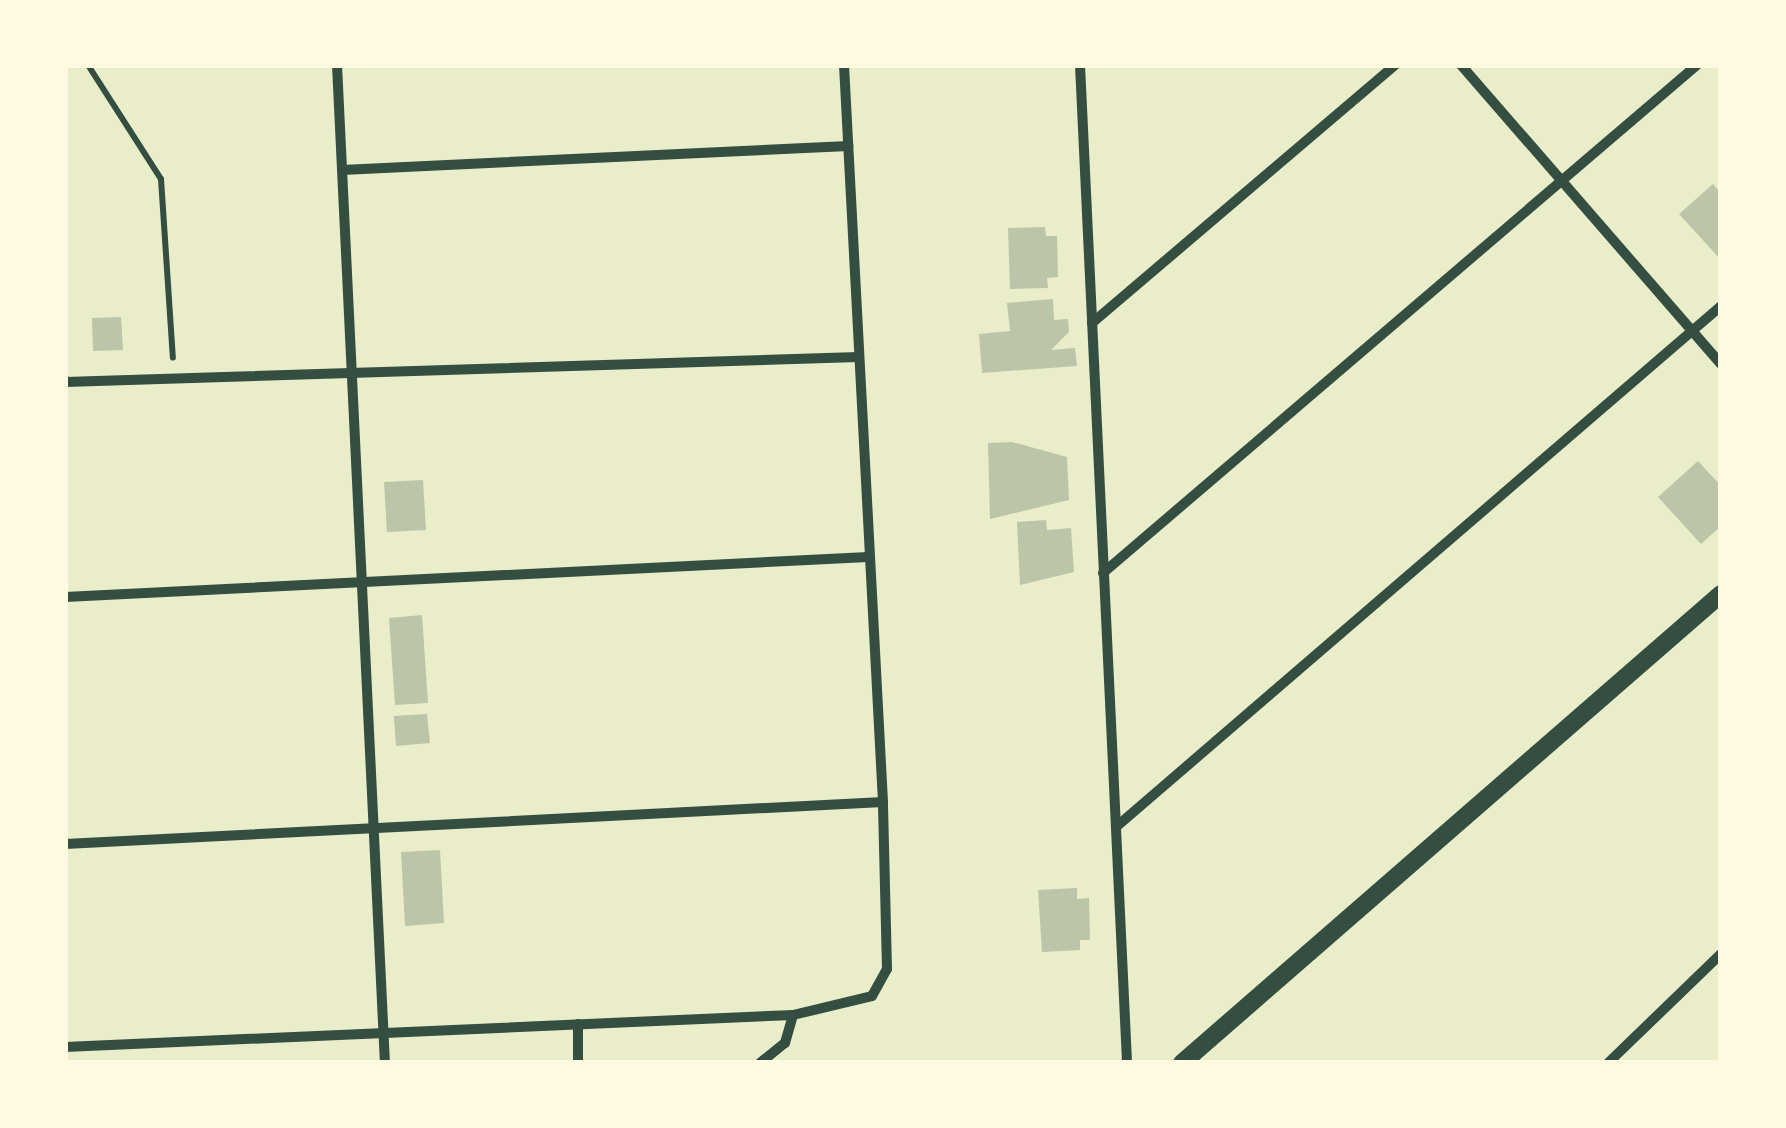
<!DOCTYPE html>
<style>
body{margin:0}
#map{position:relative;width:1786px;height:1128px;overflow:hidden;background:#e9edc9;font-family:Roboto,sans-serif}
div>[style]{position:absolute}
.building>*{inset:0;background:#bcc5a7}
.path>*{height:6px;margin:-3px;padding:0 3px;transform-origin:3px;border-radius:3px;background:#344e41}
.minor>*{height:10px;margin:-5px;padding:0 5px;transform-origin:5px;border-radius:5px;background:#344e41}
.tertiary>*{height:18px;margin:-9px;padding:0 9px;transform-origin:9px;border-radius:9px;background:#344e41}
span{translate:-50% -50%;white-space:nowrap;text-align:center;line-height:1.15;-webkit-text-stroke:10px #fefae0;paint-order:stroke}
.frame{position:absolute;inset:0;border:68px solid #fefae0;pointer-events:none}
</style>
<div id="map">
<div class="building">
<i style="clip-path:polygon(1713px 184px,1721px 193px,1721px 260px,1679px 214px)"></i>
<i style="clip-path:polygon(1045px 227px,1046px 236px,1057px 236px,1058px 277px,1047px 278px,1048px 288px,1010px 289px,1008px 228px)"></i>
<i style="clip-path:polygon(1053px 299px,1054px 320px,1068px 319px,1069px 332px,1051px 350px,1075px 348px,1077px 366px,982px 373px,979px 334px,1010px 331px,1007px 303px)"></i>
<i style="clip-path:polygon(121px 317px,123px 350px,93px 351px,92px 318px)"></i>
<i style="clip-path:polygon(1012px 442px,1067px 457px,1069px 500px,990px 519px,988px 443px)"></i>
<i style="clip-path:polygon(1698px 461px,1721px 486px,1721px 526px,1701px 544px,1658px 497px)"></i>
<i style="clip-path:polygon(423px 480px,426px 530px,387px 532px,384px 482px)"></i>
<i style="clip-path:polygon(1046px 520px,1047px 530px,1071px 528px,1074px 572px,1020px 585px,1017px 522px)"></i>
<i style="clip-path:polygon(422px 615px,428px 703px,395px 705px,389px 618px)"></i>
<i style="clip-path:polygon(427px 714px,430px 743px,396px 746px,394px 716px)"></i>
<i style="clip-path:polygon(440px 850px,444px 923px,405px 926px,401px 852px)"></i>
<i style="clip-path:polygon(1077px 888px,1077px 899px,1089px 898px,1090px 940px,1080px 940px,1080px 950px,1042px 952px,1038px 890px)"></i>
</div>
<div class="path">
<i style="left:88px;top:65px;width:135px;rotate:57.4deg"></i>
<i style="left:161px;top:179px;width:179px;rotate:86.2deg"></i>
</div>
<div class="minor">
<i style="left:337px;top:65px;width:999px;rotate:87.25deg"></i>
<i style="left:1080px;top:65px;width:999px;rotate:87.3deg"></i>
<i style="left:1461px;top:65px;width:396px;rotate:49deg"></i>
<i style="left:342px;top:170px;width:507px;rotate:-2.72deg"></i>
<i style="left:1092px;top:323px;width:398px;rotate:-40.4deg"></i>
<i style="left:65px;top:382px;width:794px;rotate:-1.8deg"></i>
<i style="left:1103px;top:573px;width:782px;rotate:-40.54deg"></i>
<i style="left:65px;top:597px;width:804px;rotate:-2.85deg"></i>
<i style="left:1116px;top:827px;width:798px;rotate:-40.73deg"></i>
<i style="left:65px;top:844px;width:819px;rotate:-2.94deg"></i>
<i style="left:578px;top:1024px;width:39px;rotate:90deg"></i>
<i style="left:65px;top:1047px;width:729px;rotate:-2.52deg"></i>
<i style="left:793px;top:1015px;width:81px;rotate:-13.5deg"></i>
<i style="left:872px;top:996px;width:31px;rotate:-61deg"></i>
<i style="left:887px;top:969px;width:167px;rotate:-91.4deg"></i>
<i style="left:883px;top:802px;width:738px;rotate:-93.03deg"></i>
<i style="left:760px;top:1063px;width:32px;rotate:-39deg"></i>
<i style="left:785px;top:1043px;width:29px;rotate:-74deg"></i>
<i style="left:1608px;top:1063px;width:157px;rotate:-44deg"></i>
</div>
<div class="tertiary">
<i style="left:1182px;top:1063px;width:714px;rotate:-41.03deg"></i>
</div>
<div class="frame"></div>
</div>
